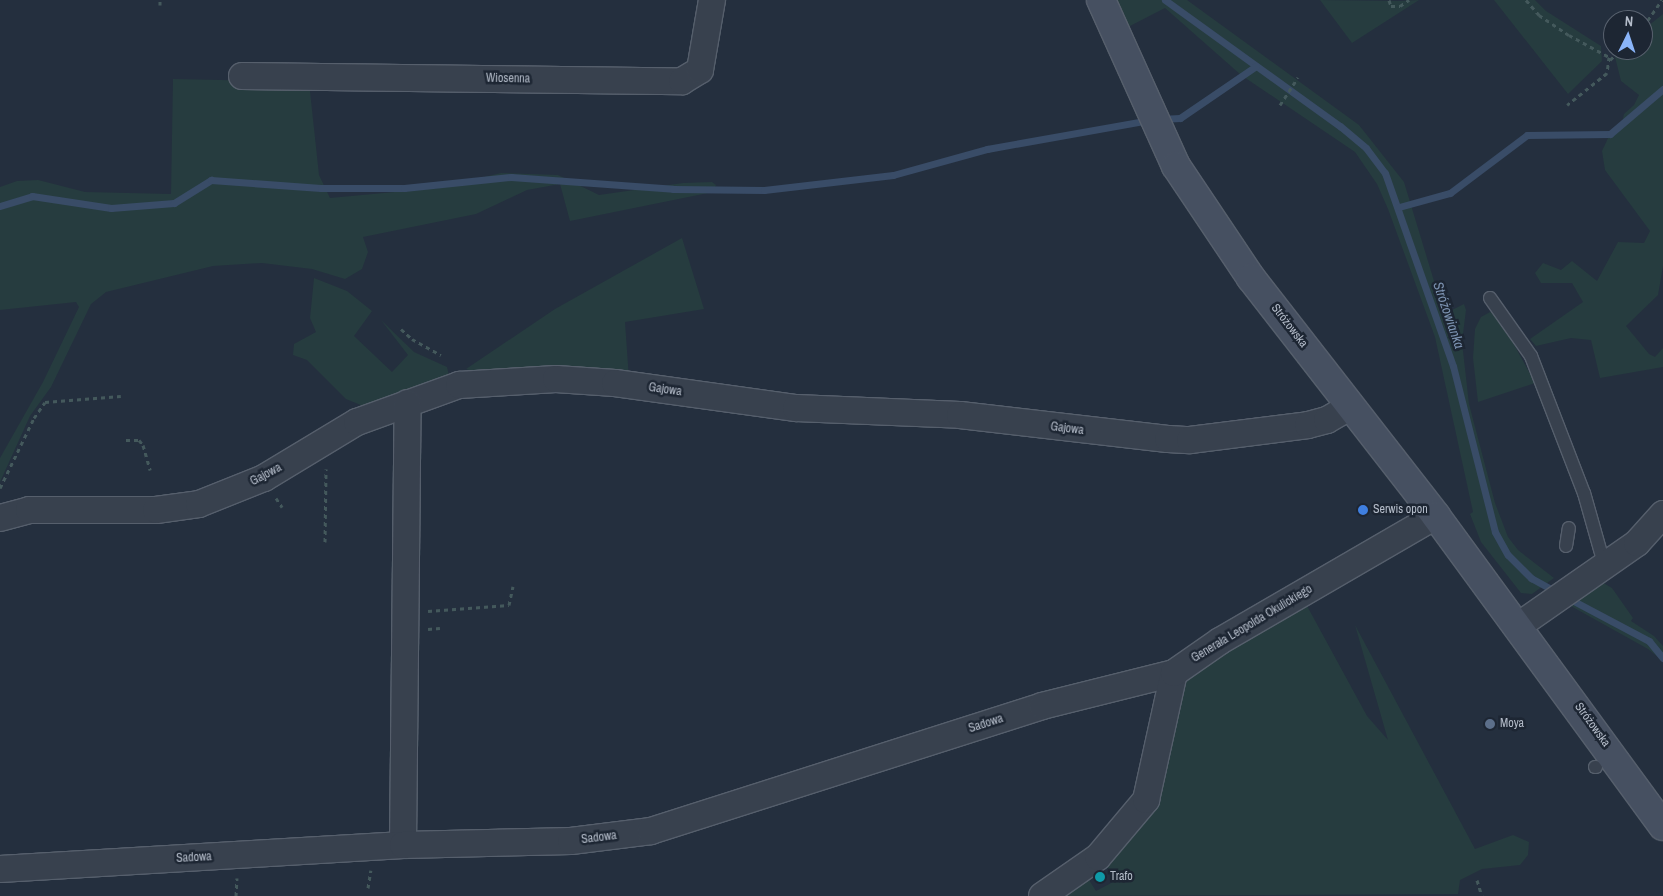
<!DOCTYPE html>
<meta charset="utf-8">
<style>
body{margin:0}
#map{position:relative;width:1663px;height:896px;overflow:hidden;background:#242f3e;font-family:"Archivo Narrow",sans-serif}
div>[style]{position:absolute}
.green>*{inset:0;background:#263c3f}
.stream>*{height:7px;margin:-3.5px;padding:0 3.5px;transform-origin:3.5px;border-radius:3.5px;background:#394c67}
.path>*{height:3px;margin-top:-1.5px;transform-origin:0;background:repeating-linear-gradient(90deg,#44595c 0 4px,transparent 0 8px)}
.roads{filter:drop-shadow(1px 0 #565f6c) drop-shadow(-1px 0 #565f6c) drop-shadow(0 1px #565f6c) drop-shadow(0 -1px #565f6c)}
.service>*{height:12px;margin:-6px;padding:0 6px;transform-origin:6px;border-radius:6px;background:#38414e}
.minor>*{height:26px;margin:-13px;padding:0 13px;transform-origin:13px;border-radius:13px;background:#38414e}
.secondary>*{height:28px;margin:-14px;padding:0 14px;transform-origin:14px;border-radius:14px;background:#465061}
.dots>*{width:14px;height:14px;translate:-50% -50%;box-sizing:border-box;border:2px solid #1d2633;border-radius:50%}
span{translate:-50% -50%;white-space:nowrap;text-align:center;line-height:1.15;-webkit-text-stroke:5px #1d2633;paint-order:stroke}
.street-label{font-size:12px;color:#b4bcc9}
.poi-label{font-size:12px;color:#b4bcc9}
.left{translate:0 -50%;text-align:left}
.water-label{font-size:14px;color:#7c92b1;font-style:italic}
.north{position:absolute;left:1603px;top:10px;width:50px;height:50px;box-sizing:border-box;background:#1d2633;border:1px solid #59626f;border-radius:50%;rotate:4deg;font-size:14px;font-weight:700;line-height:20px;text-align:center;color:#b4bcc9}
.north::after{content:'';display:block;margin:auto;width:18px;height:22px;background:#8ab4f8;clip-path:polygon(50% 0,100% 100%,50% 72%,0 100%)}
</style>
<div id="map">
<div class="green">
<i style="clip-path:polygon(1117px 0,1187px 0,1359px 125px,1404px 182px,1444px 314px,1464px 304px,1466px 310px,1462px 342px,1469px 404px,1495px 503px,1508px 537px,1518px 550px,1554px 578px,1532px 594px,1521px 593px,1481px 542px,1470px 514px,1473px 512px,1435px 337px,1388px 209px,1377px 184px,1355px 152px,1241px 75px,1165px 8px,1128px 27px)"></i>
<i style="clip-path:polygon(1320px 0,1401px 1px,1419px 0,1352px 43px)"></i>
<i style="clip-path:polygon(1494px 0,1535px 0,1546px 11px,1601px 46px,1602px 61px,1568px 94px)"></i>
<i style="clip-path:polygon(1663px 14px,1663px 266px,1658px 295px,1626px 326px,1649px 354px,1655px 357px,1663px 348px,1663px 367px,1600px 378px,1591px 340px,1571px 338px,1536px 346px,1530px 339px,1583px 302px,1572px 283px,1541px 283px,1535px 273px,1543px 263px,1561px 270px,1572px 261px,1597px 281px,1618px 242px,1644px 243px,1650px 231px,1605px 170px,1602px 151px,1609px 136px,1621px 128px,1624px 114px,1634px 105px,1639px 95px,1621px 81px,1614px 53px,1618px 50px,1643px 50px,1643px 30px)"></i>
<i style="clip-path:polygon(173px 79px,309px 82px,319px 175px,330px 198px,438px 188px,501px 173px,558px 175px,599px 195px,683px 183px,712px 182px,716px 185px,713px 192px,570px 221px,560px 184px,527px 190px,476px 214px,363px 237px,368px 252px,362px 269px,345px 279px,312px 269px,262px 263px,213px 266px,106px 292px,91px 304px,51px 387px,30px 416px,0 482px,0 458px,43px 382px,79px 307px,76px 302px,0 310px,0 187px,17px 181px,38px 180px,85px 192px,171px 194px)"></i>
<i style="clip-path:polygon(682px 238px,704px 309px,625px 322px,629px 379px,488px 377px,466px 369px,555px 309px)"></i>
<i style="clip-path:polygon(314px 278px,347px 291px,372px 311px,354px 336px,392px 372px,408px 355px,381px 320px,414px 352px,447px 367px,449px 376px,368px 408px,346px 399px,307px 360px,293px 355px,294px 344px,316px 332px,310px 318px)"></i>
<i style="clip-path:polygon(1490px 312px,1499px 317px,1535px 383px,1478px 402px,1473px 358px,1475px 329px,1481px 317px)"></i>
<i style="clip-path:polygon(1600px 581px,1612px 588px,1633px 618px,1631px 621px,1654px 636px,1663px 646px,1663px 661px,1648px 649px,1569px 605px)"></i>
<i style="clip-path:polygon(1306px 604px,1367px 716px,1388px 740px,1355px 625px,1475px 849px,1513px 835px,1529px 842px,1528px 855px,1520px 865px,1482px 869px,1460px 880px,1458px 894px,1052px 896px,1084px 872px,1096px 891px,1115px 881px,1103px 860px,1121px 844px,1183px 678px)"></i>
</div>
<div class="stream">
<i style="left:1165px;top:0;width:216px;rotate:35.8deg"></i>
<i style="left:1340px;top:126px;width:34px;rotate:40deg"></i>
<i style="left:1366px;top:148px;width:31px;rotate:53deg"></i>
<i style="left:1385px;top:173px;width:205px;rotate:70.6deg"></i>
<i style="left:1453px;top:366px;width:171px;rotate:75.8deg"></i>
<i style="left:1495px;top:532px;width:26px;rotate:61deg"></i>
<i style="left:1508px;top:555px;width:33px;rotate:45deg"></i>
<i style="left:1531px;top:578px;width:29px;rotate:29deg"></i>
<i style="left:1160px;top:119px;width:20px;rotate:-3deg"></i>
<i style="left:1180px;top:118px;width:92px;rotate:-34.4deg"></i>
<i style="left:0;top:206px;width:34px;rotate:-17deg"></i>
<i style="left:32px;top:196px;width:80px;rotate:8.6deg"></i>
<i style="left:111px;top:208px;width:63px;rotate:-4.5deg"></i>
<i style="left:174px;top:203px;width:44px;rotate:-31.9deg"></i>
<i style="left:211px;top:180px;width:110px;rotate:4.2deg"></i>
<i style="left:321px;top:188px;width:83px"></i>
<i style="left:404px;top:188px;width:108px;rotate:-5.9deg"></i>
<i style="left:511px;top:177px;width:162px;rotate:4.2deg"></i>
<i style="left:673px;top:189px;width:91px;rotate:0.6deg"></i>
<i style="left:764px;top:190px;width:130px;rotate:-6.6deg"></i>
<i style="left:893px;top:175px;width:98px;rotate:-15.5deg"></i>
<i style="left:987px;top:149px;width:166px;rotate:-10.1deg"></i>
<i style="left:1399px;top:207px;width:53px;rotate:-15.4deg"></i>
<i style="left:1450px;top:193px;width:96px;rotate:-37deg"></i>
<i style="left:1527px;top:135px;width:83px;rotate:-0.7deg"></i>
<i style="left:1610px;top:134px;width:70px;rotate:-40.3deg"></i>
<i style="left:1568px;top:598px;width:92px;rotate:28deg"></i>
<i style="left:1649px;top:641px;width:22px;rotate:51deg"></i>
</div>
<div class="path">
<i style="left:1389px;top:0;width:6px;rotate:72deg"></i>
<i style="left:1391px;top:6px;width:9px"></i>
<i style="left:1400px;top:6px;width:11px;rotate:-34deg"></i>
<i style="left:1526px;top:0;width:20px;rotate:49deg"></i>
<i style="left:1539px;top:15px;width:36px;rotate:34deg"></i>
<i style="left:1569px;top:35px;width:46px;rotate:28.8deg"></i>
<i style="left:1609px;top:57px;width:16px;rotate:97deg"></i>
<i style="left:1607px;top:73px;width:51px;rotate:141.3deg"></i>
<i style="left:160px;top:5px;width:5px;rotate:-90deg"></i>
<i style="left:1643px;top:27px;width:33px;rotate:-55deg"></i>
<i style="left:1610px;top:60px;width:14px;rotate:-45deg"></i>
<i style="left:1280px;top:105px;width:33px;rotate:-57deg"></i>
<i style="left:401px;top:329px;width:15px;rotate:42deg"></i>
<i style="left:412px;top:339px;width:33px;rotate:29deg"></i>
<i style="left:126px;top:440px;width:13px"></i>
<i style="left:139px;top:440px;width:6px;rotate:51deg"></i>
<i style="left:143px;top:445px;width:26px;rotate:74deg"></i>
<i style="left:0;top:488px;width:78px;rotate:-64.1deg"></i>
<i style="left:34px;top:418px;width:19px;rotate:-55deg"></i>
<i style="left:45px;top:402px;width:76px;rotate:-4.5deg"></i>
<i style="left:276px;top:498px;width:11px;rotate:56deg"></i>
<i style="left:325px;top:542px;width:73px;rotate:-89.2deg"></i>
<i style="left:428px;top:611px;width:81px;rotate:-4.2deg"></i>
<i style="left:509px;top:605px;width:19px;rotate:-78deg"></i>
<i style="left:428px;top:629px;width:12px;rotate:-5deg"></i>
<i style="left:1477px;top:880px;width:17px;rotate:73deg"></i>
<i style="left:368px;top:888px;width:18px;rotate:-81deg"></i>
<i style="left:236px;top:896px;width:18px;rotate:-87deg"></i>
</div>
<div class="roads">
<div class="service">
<i style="left:1490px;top:298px;width:71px;rotate:54.7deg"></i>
<i style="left:1531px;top:356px;width:147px;rotate:68.9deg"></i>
<i style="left:1584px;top:493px;width:77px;rotate:74.2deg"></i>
<i style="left:1566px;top:546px;width:18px;rotate:-81deg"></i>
<i style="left:1595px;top:767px;width:1px"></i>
</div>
<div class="minor">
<i style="left:242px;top:76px;width:440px;rotate:0.7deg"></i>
<i style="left:682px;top:81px;width:21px;rotate:-31deg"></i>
<i style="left:700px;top:70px;width:71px;rotate:-80.3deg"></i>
<i style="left:0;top:518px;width:30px;rotate:-15deg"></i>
<i style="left:29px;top:510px;width:127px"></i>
<i style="left:156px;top:510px;width:43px;rotate:-7.9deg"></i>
<i style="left:199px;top:504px;width:70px;rotate:-21.8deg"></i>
<i style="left:264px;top:478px;width:109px;rotate:-31.1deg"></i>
<i style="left:357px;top:422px;width:109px;rotate:-19.9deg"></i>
<i style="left:459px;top:385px;width:97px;rotate:-3.5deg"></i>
<i style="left:556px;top:379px;width:59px;rotate:3.9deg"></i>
<i style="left:615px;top:383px;width:183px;rotate:7.9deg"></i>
<i style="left:796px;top:408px;width:164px;rotate:2.4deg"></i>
<i style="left:960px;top:415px;width:209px;rotate:6.6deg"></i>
<i style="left:1168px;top:439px;width:22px;rotate:3deg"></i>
<i style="left:1190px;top:440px;width:119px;rotate:-7.2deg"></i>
<i style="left:1308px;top:425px;width:20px;rotate:-15deg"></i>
<i style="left:1327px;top:420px;width:28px;rotate:-30deg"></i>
<i style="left:1518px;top:626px;width:145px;rotate:-34.9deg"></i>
<i style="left:1637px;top:543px;width:39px;rotate:-48deg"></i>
<i style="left:403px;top:845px;width:442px;rotate:-89.4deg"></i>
<i style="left:0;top:869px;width:404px;rotate:-3.4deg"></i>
<i style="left:403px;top:845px;width:168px;rotate:-1.4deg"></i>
<i style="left:571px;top:841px;width:81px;rotate:-7.1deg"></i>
<i style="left:651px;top:831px;width:410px;rotate:-17.7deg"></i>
<i style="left:1042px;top:706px;width:136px;rotate:-14deg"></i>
<i style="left:1042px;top:896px;width:68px;rotate:-34.9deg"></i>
<i style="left:1098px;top:857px;width:75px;rotate:-49.9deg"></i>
<i style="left:1146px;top:800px;width:130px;rotate:-77.6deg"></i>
<i style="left:1174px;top:673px;width:56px;rotate:-34.8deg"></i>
<i style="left:1220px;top:641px;width:250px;rotate:-30.1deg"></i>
</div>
<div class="secondary">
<i style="left:1101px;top:0;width:182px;rotate:65.7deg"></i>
<i style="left:1176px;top:166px;width:135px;rotate:56.2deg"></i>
<i style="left:1251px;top:278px;width:301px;rotate:52.1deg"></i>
<i style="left:1436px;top:516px;width:384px;rotate:53.8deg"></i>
</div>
</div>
<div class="dots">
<i style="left:1363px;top:510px;background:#3f7fe0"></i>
<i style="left:1490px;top:724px;background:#5c6f8a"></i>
<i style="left:1100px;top:877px;background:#0f9aa8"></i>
</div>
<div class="street-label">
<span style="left:508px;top:79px;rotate:1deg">Wiosenna</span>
<span style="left:1289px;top:326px;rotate:52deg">Stróżowska</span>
<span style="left:665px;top:390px;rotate:8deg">Gajowa</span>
<span style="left:1067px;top:429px;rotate:7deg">Gajowa</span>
<span style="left:266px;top:475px;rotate:-28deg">Gajowa</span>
<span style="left:1252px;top:624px;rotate:-31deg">Generała Leopolda Okulickiego</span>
<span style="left:986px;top:724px;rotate:-18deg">Sadowa</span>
<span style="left:1592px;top:725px;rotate:54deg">Stróżowska</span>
<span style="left:599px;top:838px;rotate:-7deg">Sadowa</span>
<span style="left:194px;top:858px;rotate:-3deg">Sadowa</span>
</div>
<div class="poi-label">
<span class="left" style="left:1373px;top:510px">Serwis opon</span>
<span class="left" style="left:1500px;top:724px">Moya</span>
<span class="left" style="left:1110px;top:877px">Trafo</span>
</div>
<div class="water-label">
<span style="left:1449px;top:315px;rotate:71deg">Stróżowianka</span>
</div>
<div class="north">N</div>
</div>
